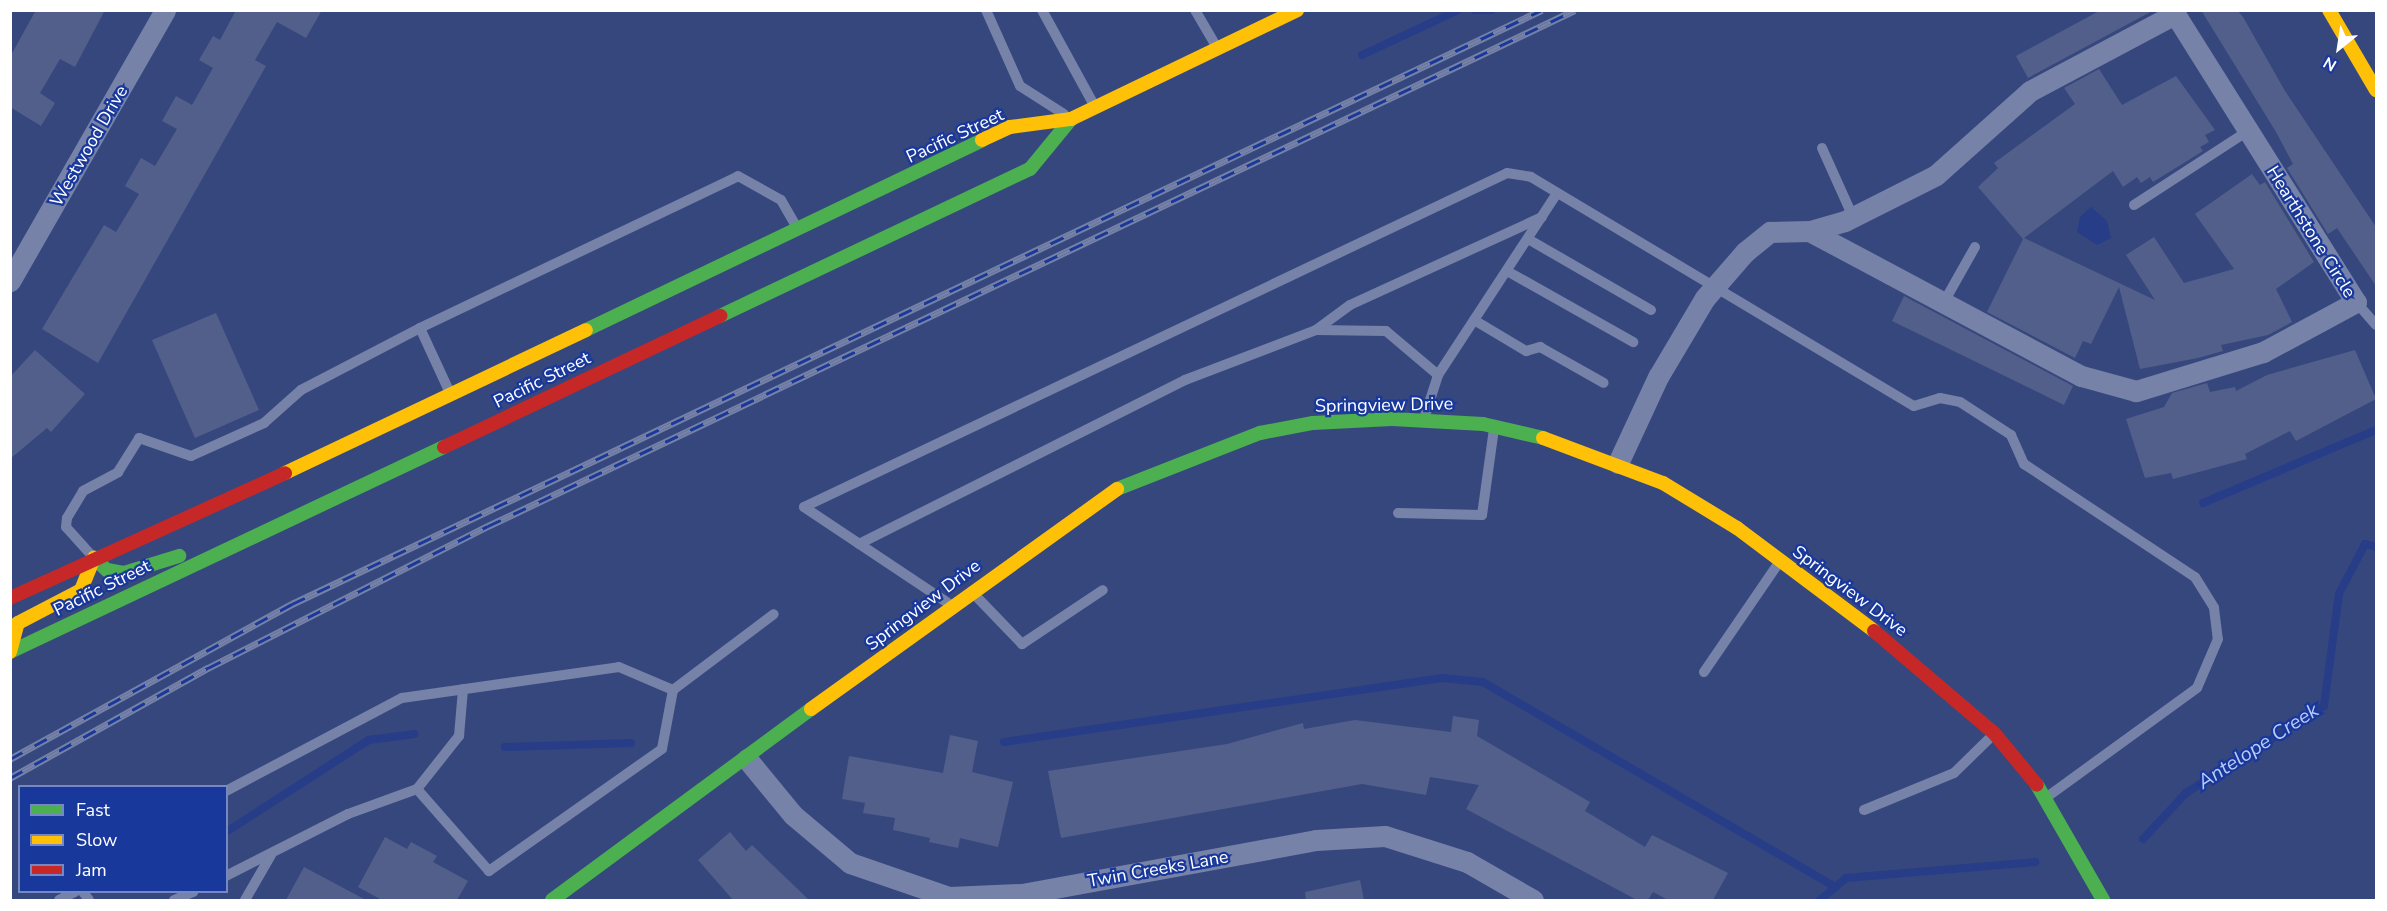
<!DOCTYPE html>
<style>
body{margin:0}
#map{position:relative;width:2387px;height:911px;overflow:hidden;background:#36477e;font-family:"Nunito Sans",sans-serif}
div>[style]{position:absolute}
.water>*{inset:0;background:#273d87}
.stream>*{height:8px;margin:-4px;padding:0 4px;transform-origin:4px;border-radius:4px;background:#273d87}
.building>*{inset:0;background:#525f8b}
.lane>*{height:10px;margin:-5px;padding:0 5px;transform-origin:5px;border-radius:5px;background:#7682a8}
.street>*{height:21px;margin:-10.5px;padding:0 10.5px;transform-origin:10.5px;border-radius:10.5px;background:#7682a8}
.fast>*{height:14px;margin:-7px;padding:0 7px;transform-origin:7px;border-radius:7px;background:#4caf50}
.slow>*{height:14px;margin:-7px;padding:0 7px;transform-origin:7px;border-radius:7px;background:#ffc107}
.jam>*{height:14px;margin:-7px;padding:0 7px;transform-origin:7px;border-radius:7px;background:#c62828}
.rail>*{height:7px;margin-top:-3.5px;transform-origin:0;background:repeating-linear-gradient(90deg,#19389b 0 14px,#7581a7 0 28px);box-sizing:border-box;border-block:2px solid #7581a7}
span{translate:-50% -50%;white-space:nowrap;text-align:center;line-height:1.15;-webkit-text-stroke:4.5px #19389b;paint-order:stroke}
.street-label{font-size:18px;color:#fff}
.water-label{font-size:20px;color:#bccbf8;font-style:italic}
.frame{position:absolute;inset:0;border:12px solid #fff;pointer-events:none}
.legend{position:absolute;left:18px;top:785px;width:210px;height:108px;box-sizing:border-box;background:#19389b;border:2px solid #7588c3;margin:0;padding:8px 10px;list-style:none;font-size:18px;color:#fff}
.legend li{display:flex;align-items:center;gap:12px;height:30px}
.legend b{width:30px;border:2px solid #7588c3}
.north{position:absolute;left:2309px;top:18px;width:60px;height:60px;-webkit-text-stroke:4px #19389b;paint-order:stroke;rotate:210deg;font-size:16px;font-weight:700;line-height:24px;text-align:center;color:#fff}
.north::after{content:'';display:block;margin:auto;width:21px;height:27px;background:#fff;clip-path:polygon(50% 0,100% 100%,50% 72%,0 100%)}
</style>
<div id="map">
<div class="water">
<i style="clip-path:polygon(2091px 207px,2107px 221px,2111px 238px,2097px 245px,2077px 232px,2080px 217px)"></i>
</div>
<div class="stream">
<i style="left:1475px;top:10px;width:16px"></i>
<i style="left:1362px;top:55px;width:106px;rotate:-25.1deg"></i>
<i style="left:2203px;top:503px;width:188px;rotate:-22.9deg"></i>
<i style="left:1004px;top:742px;width:443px;rotate:-8.3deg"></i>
<i style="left:1442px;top:678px;width:41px;rotate:5.6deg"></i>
<i style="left:1483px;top:682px;width:407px;rotate:30.2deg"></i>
<i style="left:505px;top:747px;width:126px;rotate:-1.8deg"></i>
<i style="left:226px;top:832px;width:170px;rotate:-32.8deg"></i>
<i style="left:369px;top:740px;width:46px;rotate:-7.4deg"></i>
<i style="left:2143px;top:839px;width:63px;rotate:-46.9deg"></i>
<i style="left:2186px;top:793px;width:163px;rotate:-32.2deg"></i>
<i style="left:2324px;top:706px;width:113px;rotate:-82.4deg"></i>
<i style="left:2339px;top:594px;width:56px;rotate:-62.5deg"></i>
<i style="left:2365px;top:544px;width:11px;rotate:15deg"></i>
<i style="left:1820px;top:900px;width:34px;rotate:-40deg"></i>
<i style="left:1846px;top:878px;width:190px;rotate:-4.8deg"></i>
</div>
<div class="building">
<i style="clip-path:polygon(36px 10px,105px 10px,75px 67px,60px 59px,40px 93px,55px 103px,41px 126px,10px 107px,10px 57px)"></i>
<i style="clip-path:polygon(236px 10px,322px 10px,306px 38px,277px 22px,255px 60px,266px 66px,98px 363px,42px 329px,104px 225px,116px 232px,139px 194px,125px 186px,141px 158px,155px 166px,177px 129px,162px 121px,176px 96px,192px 105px,213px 68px,199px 60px,213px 36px,220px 40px)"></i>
<i style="clip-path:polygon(2101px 10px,2154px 10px,2028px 78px,2016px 56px)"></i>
<i style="clip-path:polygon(2201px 10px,2237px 10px,2243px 17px,2285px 91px,2376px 227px,2376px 286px,2337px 228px,2328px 234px,2287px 168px,2293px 164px,2276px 132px)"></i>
<i style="clip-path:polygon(2099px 69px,2122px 105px,2176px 76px,2215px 130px,2205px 135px,2209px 142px,2200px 147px,2203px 151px,2153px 182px,2150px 177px,2141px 183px,2137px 177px,2123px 187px,2113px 171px,2024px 238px,2155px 300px,2126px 255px,2154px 237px,2184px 283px,2234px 269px,2195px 214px,2252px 174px,2260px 185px,2265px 182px,2314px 262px,2276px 289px,2292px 322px,2268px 335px,2221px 345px,2223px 351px,2198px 358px,2140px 369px,2119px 287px,2091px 344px,2083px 341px,2075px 358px,1987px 312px,2023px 239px,1978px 187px,1998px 168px,1994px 163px,2075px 104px,2064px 88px)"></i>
<i style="clip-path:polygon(1904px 296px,2073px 386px,2064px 405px,1892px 321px)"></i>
<i style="clip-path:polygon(216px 313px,259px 410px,195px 438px,152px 340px)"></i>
<i style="clip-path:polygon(35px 350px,85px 394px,51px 432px,47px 428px,10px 459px,10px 377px)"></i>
<i style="clip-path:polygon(2355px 350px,2376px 399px,2296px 441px,2290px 431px,2245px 454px,2247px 459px,2173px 479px,2171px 473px,2145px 478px,2126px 419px,2164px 407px,2172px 393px,2207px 383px,2210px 392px,2235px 387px,2236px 391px,2267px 375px)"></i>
<i style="clip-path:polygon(1453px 716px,1479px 720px,1477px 736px,1590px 802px,1585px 811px,1645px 847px,1652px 835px,1728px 873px,1713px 900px,1668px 900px,1653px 892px,1648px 900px,1637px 900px,1466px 809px,1479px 785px,1430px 777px,1426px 795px,1362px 784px,1061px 838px,1048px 771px,1227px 744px,1303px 723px,1304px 729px,1355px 720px,1451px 732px)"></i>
<i style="clip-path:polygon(950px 735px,978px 741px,972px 772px,1013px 782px,998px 847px,960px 838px,958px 848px,929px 842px,930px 838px,893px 830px,895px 818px,863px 813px,865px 803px,842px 799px,849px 756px,943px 773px)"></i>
<i style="clip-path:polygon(730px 832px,746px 851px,752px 845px,809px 900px,733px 900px,698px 860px)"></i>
<i style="clip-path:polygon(385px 837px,407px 849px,411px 842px,437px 856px,433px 862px,468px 881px,457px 900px,382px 900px,358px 887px)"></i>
<i style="clip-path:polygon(304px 867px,366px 900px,286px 900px)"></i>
<i style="clip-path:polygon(1360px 880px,1364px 900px,1306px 900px,1305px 892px)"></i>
</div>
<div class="lane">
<i style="left:986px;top:10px;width:83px;rotate:65.9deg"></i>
<i style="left:1020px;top:86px;width:52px;rotate:32.5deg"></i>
<i style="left:1042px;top:10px;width:108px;rotate:61.3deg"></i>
<i style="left:1195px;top:10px;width:42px;rotate:59.7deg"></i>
<i style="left:1822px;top:148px;width:76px;rotate:65.8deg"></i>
<i style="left:2134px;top:205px;width:136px;rotate:-33deg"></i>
<i style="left:1528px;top:239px;width:142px;rotate:30deg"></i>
<i style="left:1507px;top:271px;width:145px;rotate:29.4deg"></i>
<i style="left:1944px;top:302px;width:63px;rotate:-60.6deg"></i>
<i style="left:2356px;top:302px;width:30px;rotate:49deg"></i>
<i style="left:1474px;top:320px;width:61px;rotate:30.8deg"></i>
<i style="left:1526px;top:351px;width:15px;rotate:-16deg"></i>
<i style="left:1540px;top:347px;width:73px;rotate:29.4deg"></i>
<i style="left:420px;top:328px;width:352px;rotate:-25.5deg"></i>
<i style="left:738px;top:176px;width:49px;rotate:29.2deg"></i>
<i style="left:781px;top:200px;width:32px;rotate:60deg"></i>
<i style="left:1316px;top:330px;width:42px;rotate:-36.3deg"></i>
<i style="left:1350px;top:305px;width:211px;rotate:-24.6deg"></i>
<i style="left:1424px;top:419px;width:46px;rotate:-72.3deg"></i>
<i style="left:1438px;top:375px;width:217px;rotate:-56.8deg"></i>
<i style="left:804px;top:507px;width:778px;rotate:-25.41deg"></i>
<i style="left:1507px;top:173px;width:24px;rotate:9deg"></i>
<i style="left:1531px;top:177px;width:446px;rotate:30.9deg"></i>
<i style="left:1914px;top:406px;width:27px;rotate:-17deg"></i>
<i style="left:1940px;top:398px;width:20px;rotate:11deg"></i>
<i style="left:1960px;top:402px;width:61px;rotate:32.9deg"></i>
<i style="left:2011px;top:435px;width:32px;rotate:66deg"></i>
<i style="left:2024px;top:464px;width:205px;rotate:33.5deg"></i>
<i style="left:2195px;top:577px;width:36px;rotate:58deg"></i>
<i style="left:2214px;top:608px;width:31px;rotate:83deg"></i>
<i style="left:2218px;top:639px;width:53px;rotate:113.2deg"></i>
<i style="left:2197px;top:688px;width:185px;rotate:144deg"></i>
<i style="left:804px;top:507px;width:173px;rotate:33.7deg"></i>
<i style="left:1398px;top:513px;width:84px;rotate:1.4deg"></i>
<i style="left:1482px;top:515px;width:87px;rotate:-82.1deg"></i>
<i style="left:859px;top:544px;width:365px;rotate:-26.7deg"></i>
<i style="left:1185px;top:380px;width:140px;rotate:-20.9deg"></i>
<i style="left:1316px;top:330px;width:70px;rotate:0.8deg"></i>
<i style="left:1386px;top:331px;width:68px;rotate:40.2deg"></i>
<i style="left:93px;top:557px;width:40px;rotate:-132deg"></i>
<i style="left:66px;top:527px;width:9px;rotate:-84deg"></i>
<i style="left:67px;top:518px;width:31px;rotate:-59deg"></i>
<i style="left:83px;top:491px;width:40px;rotate:-28deg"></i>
<i style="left:118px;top:472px;width:40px;rotate:-58deg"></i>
<i style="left:139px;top:438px;width:55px;rotate:19.1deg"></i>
<i style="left:191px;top:456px;width:80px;rotate:-24.3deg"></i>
<i style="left:264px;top:423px;width:50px;rotate:-41.7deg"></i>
<i style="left:301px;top:390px;width:134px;rotate:-27.5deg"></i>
<i style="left:420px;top:328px;width:72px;rotate:65.2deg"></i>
<i style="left:973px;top:593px;width:71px;rotate:46.1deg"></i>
<i style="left:1022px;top:644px;width:97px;rotate:-33.7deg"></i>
<i style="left:1704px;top:672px;width:135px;rotate:-55.6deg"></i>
<i style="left:673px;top:690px;width:126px;rotate:-37deg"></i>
<i style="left:417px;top:789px;width:68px;rotate:-51.6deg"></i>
<i style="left:459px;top:736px;width:47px;rotate:-85.1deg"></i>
<i style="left:226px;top:791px;width:199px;rotate:-27.9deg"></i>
<i style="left:402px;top:698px;width:219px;rotate:-8.1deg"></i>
<i style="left:619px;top:667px;width:59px;rotate:23.1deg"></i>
<i style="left:673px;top:690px;width:60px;rotate:100.6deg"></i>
<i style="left:662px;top:749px;width:212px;rotate:144.8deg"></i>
<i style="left:489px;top:871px;width:109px;rotate:-131.3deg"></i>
<i style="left:417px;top:789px;width:73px;rotate:160.1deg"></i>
<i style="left:348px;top:814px;width:137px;rotate:153.1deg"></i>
<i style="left:1864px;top:810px;width:97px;rotate:-22.3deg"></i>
<i style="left:1954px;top:773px;width:56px;rotate:-44.3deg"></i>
<i style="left:83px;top:892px;width:10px;rotate:53deg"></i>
<i style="left:59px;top:900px;width:18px;rotate:-27deg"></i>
<i style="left:174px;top:900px;width:21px;rotate:-23deg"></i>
<i style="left:245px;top:900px;width:52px;rotate:-60deg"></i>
</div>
<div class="street">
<i style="left:10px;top:281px;width:312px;rotate:-60.2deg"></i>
<i style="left:1618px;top:463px;width:95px;rotate:-65.1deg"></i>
<i style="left:1658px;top:377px;width:92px;rotate:-59.3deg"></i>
<i style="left:1705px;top:298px;width:61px;rotate:-49deg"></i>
<i style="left:1745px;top:252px;width:32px;rotate:-39deg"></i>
<i style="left:1770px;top:232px;width:40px;rotate:-1.4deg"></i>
<i style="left:1810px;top:231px;width:36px;rotate:-16deg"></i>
<i style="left:1845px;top:221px;width:102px;rotate:-26.8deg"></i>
<i style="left:1936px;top:175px;width:126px;rotate:-41.8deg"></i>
<i style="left:2030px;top:91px;width:164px;rotate:-28deg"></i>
<i style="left:2175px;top:14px;width:340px;rotate:57.9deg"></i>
<i style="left:2356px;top:302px;width:106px;rotate:151.7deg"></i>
<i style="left:2263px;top:352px;width:133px;rotate:162.9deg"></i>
<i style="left:2136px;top:391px;width:57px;rotate:-164.7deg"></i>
<i style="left:2081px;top:376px;width:307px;rotate:-151.9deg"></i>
<i style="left:747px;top:759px;width:72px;rotate:50.6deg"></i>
<i style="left:793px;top:815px;width:75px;rotate:40.1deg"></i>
<i style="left:850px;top:863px;width:105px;rotate:19deg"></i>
<i style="left:949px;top:897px;width:73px;rotate:-2.4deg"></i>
<i style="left:1022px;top:894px;width:299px;rotate:-10.4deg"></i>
<i style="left:1316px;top:840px;width:69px;rotate:-3.3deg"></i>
<i style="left:1385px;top:836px;width:86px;rotate:17.6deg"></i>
<i style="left:1467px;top:862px;width:76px;rotate:29.9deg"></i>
</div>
<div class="fast">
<i style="left:720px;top:316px;width:343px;rotate:-25.4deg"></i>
<i style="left:1030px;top:169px;width:65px;rotate:-50.6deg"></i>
<i style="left:586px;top:330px;width:439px;rotate:-25.6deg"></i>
<i style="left:1117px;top:489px;width:154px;rotate:-21.4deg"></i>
<i style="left:1260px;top:433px;width:54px;rotate:-10.7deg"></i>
<i style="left:1313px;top:423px;width:79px;rotate:-2.9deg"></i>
<i style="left:1392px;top:419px;width:91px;rotate:3.1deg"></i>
<i style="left:1483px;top:424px;width:62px;rotate:13.1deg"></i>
<i style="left:94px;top:558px;width:18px;rotate:43deg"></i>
<i style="left:107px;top:570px;width:17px;rotate:10deg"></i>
<i style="left:124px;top:573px;width:58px;rotate:-17.2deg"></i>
<i style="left:10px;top:652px;width:480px;rotate:-25.3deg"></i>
<i style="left:2037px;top:785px;width:133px;rotate:60.1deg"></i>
<i style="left:552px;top:900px;width:322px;rotate:-36.4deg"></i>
</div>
<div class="slow">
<i style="left:2329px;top:10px;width:93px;rotate:59.6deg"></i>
<i style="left:982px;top:140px;width:31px;rotate:-25deg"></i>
<i style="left:1010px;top:127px;width:62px;rotate:-7.5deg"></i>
<i style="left:1071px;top:119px;width:251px;rotate:-25.7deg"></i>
<i style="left:1543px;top:438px;width:128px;rotate:20.6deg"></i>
<i style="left:1663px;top:483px;width:87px;rotate:31.3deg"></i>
<i style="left:1737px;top:528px;width:171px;rotate:36.9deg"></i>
<i style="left:285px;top:473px;width:333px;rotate:-25.4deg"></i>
<i style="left:10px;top:652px;width:30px;rotate:-75deg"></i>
<i style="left:18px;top:623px;width:71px;rotate:-27.6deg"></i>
<i style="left:81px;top:590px;width:35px;rotate:-68deg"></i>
<i style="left:811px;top:709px;width:377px;rotate:-35.7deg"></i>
</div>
<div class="jam">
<i style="left:444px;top:447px;width:306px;rotate:-25.4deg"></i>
<i style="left:10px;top:598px;width:302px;rotate:-24.4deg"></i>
<i style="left:1874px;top:631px;width:157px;rotate:40.4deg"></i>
<i style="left:1994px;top:733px;width:67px;rotate:50.4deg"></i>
</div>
<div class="rail">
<i style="left:10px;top:759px;width:322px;rotate:-28.8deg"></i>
<i style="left:292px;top:604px;width:1384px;rotate:-25.42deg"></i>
<i style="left:10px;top:778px;width:227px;rotate:-29.1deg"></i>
<i style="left:208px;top:668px;width:314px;rotate:-26.9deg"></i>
<i style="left:488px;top:526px;width:1203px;rotate:-25.39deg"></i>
</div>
<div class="street-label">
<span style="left:955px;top:136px;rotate:-25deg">Pacific Street</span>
<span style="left:89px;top:146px;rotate:-60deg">Westwood Drive</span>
<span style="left:2311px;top:232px;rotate:58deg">Hearthstone Circle</span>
<span style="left:542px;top:380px;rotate:-26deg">Pacific Street</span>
<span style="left:1384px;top:405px;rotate:-1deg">Springview Drive</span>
<span style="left:102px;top:588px;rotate:-26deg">Pacific Street</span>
<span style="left:1850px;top:591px;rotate:37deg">Springview Drive</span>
<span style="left:923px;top:605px;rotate:-37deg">Springview Drive</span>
<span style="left:1158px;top:869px;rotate:-10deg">Twin Creeks Lane</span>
</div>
<div class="water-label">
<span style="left:2258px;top:746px;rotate:-33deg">Antelope Creek</span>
</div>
<div class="frame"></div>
<ul class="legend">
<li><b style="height:8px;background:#4caf50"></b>Fast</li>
<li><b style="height:8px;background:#ffc107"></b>Slow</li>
<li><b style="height:8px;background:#c62828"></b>Jam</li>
</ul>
<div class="north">N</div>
</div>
